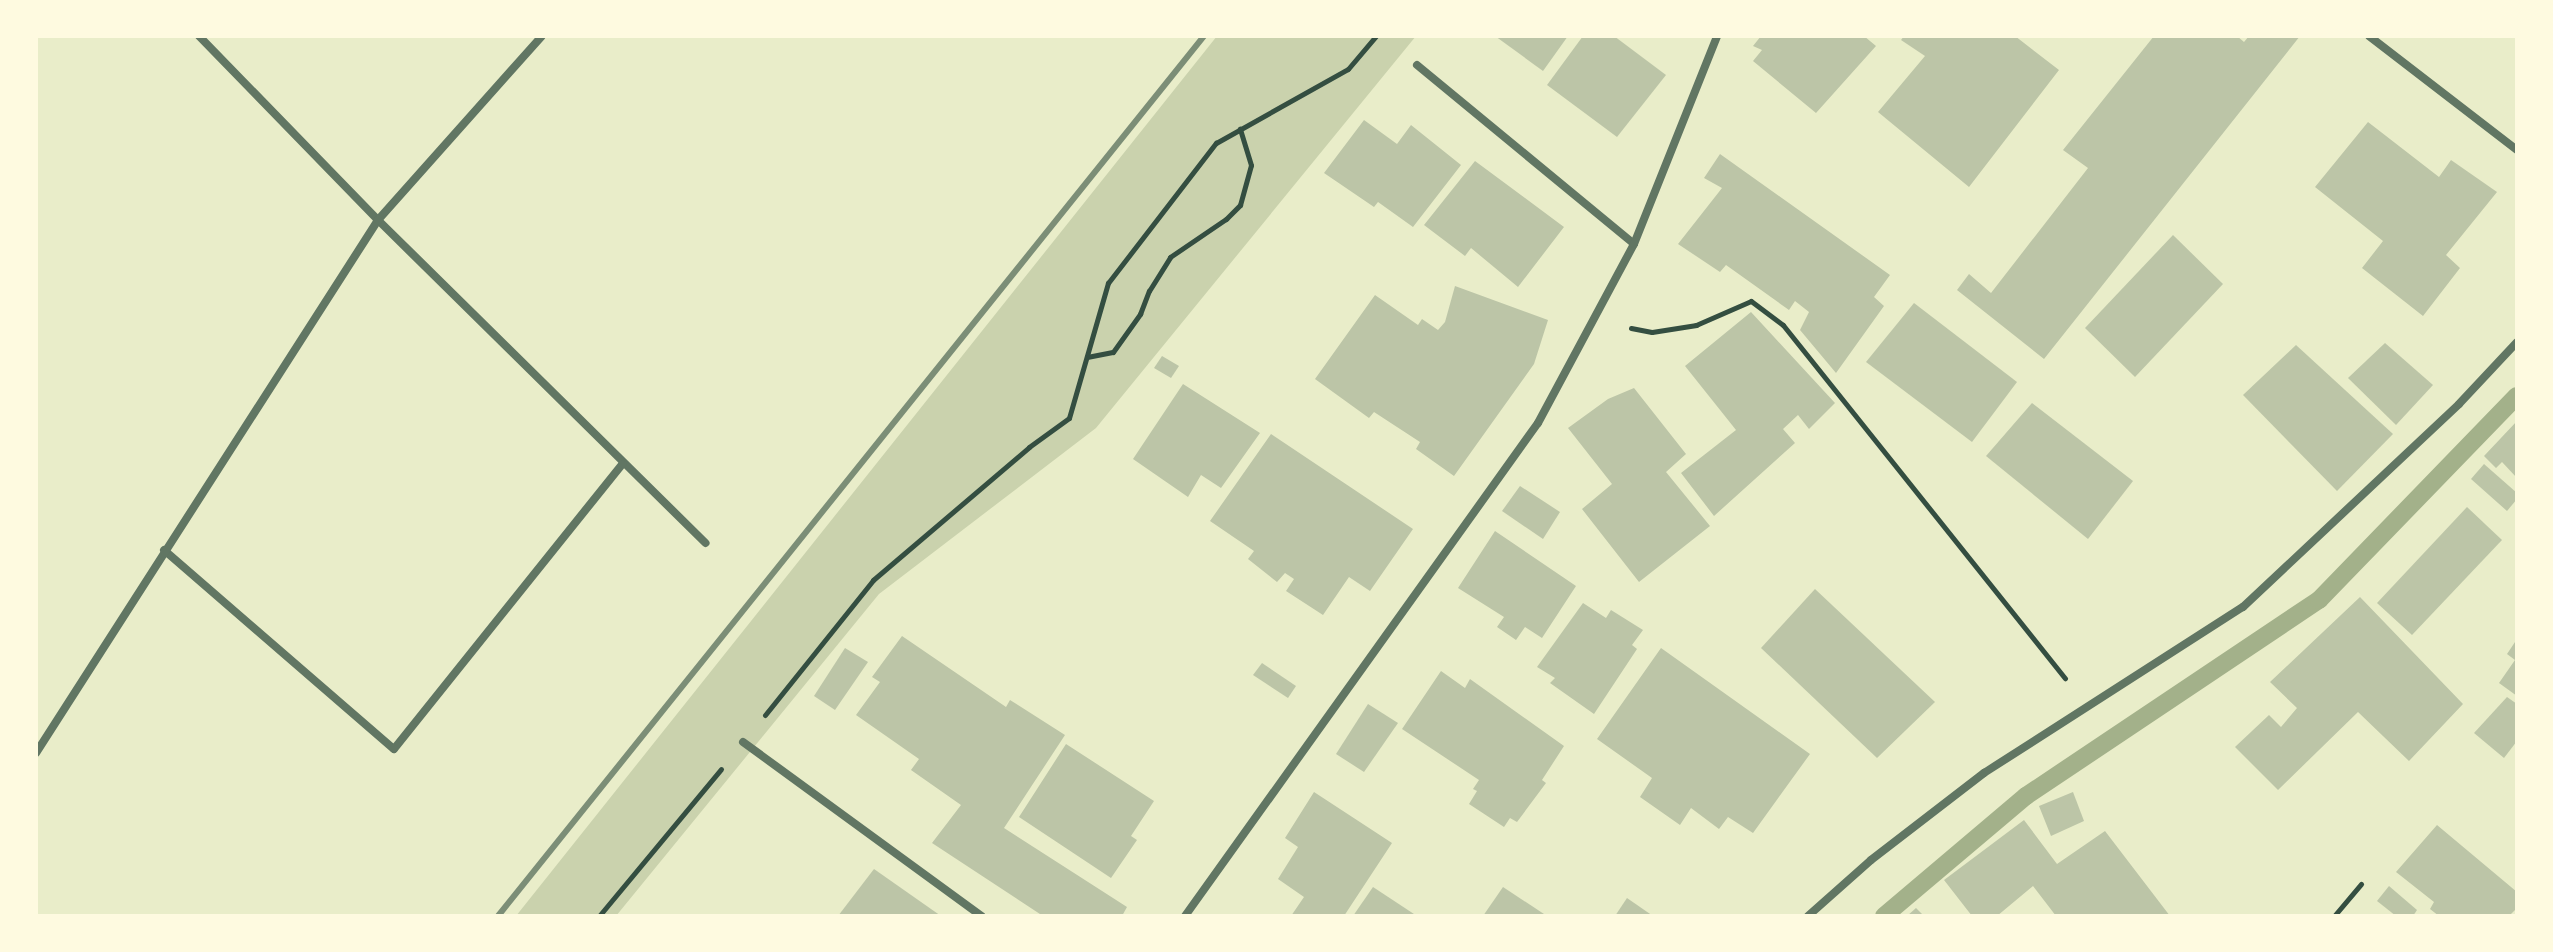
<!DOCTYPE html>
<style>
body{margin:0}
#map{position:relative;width:2553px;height:952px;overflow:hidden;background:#e9edc9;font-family:Figtree,sans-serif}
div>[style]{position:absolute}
.green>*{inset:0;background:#cad2ad}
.stream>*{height:18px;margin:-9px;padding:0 9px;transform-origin:9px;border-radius:9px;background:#a3b18a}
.building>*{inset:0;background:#bcc5a7}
.path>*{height:5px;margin:-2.5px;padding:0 2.5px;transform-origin:2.5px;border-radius:2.5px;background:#344e41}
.minor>*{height:8px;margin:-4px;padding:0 4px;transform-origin:4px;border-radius:4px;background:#617663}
.rail>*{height:6px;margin:-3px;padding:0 3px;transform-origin:3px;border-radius:3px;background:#7c8e77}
span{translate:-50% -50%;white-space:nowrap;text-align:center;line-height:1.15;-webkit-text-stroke:6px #fefae0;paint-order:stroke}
.frame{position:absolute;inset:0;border:38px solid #fefae0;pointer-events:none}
</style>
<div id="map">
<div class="green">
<i style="clip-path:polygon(1217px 36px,1416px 36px,1096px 428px,879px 594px,616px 916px,516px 916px)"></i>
</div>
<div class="stream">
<i style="left:1884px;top:916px;width:186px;rotate:-40.2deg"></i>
<i style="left:2026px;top:796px;width:353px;rotate:-33.8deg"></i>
<i style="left:2319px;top:600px;width:284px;rotate:-45.9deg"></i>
</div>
<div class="building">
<i style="clip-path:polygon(1495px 36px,1568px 36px,1543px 71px)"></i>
<i style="clip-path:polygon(1583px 36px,1614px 36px,1666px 75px,1617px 137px,1547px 85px)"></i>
<i style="clip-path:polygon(1761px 36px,1864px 36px,1876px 46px,1816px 113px,1753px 61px,1762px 50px,1753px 46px)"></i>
<i style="clip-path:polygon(1904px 36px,2015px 36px,2059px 70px,1969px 187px,1878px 112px,1925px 56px,1901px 40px)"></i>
<i style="clip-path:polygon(2154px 36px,2237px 36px,2244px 42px,2249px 36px,2300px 36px,2044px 359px,1957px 290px,1969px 274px,1991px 293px,2088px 168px,2063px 150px)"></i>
<i style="clip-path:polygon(1364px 120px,1397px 144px,1411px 125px,1461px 165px,1413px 227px,1378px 202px,1374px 207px,1324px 173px)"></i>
<i style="clip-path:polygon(2368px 122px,2439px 177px,2451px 160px,2497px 192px,2446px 255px,2460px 268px,2423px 316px,2362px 268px,2383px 241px,2315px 187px)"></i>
<i style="clip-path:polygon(1720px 154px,1890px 275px,1874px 297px,1884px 306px,1836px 373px,1800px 330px,1809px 312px,1795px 301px,1789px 310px,1726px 265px,1720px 272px,1678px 244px,1722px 188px,1704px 178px)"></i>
<i style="clip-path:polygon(1475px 161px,1564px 227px,1518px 287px,1471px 248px,1465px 256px,1424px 225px)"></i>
<i style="clip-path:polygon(2173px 235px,2223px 284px,2135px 377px,2085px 328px)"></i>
<i style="clip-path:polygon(1455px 286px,1548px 320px,1534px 364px,1454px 476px,1416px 449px,1420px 442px,1374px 412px,1369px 418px,1315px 379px,1375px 295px,1418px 325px,1422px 319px,1438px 330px,1445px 322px)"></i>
<i style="clip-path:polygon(1914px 303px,2017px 382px,1972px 442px,1866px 362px)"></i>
<i style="clip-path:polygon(1751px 312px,1835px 403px,1809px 429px,1798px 415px,1783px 429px,1795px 443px,1714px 516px,1681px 473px,1736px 430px,1685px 366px)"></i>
<i style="clip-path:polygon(2385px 343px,2433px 385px,2396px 425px,2348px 378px)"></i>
<i style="clip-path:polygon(2296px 345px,2393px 434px,2337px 491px,2243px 395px)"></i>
<i style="clip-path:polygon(1162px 356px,1179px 366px,1171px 378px,1154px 368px)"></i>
<i style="clip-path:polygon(1183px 384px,1260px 433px,1221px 488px,1201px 475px,1188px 497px,1133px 459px)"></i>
<i style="clip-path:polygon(1634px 388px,1686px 454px,1666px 472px,1710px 526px,1639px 582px,1582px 509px,1612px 484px,1568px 428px,1608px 399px)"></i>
<i style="clip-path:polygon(2032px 403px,2133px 481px,2088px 539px,1986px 456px)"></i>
<i style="clip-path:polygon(2517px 421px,2517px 478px,2502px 462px,2496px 468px,2484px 456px)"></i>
<i style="clip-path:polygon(1271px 434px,1413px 529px,1370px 591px,1349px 577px,1323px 615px,1286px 591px,1294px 579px,1285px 573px,1277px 582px,1248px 559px,1254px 551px,1210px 521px)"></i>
<i style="clip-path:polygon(2484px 464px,2517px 493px,2517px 499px,2507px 511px,2471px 479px)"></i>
<i style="clip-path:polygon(1520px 486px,1560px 512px,1543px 539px,1502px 511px)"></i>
<i style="clip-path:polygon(2467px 507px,2502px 540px,2412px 635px,2377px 603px)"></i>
<i style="clip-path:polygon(1495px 531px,1576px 586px,1542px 638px,1525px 627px,1516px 640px,1497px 627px,1504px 617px,1458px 588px)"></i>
<i style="clip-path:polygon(1815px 589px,1935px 702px,1877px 758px,1761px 648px)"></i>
<i style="clip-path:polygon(2360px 597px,2463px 704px,2409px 761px,2358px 712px,2278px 790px,2235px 747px,2269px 715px,2281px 727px,2297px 708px,2270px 682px)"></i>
<i style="clip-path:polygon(1583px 603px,1606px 618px,1611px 610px,1643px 630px,1632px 645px,1637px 649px,1594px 714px,1550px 683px,1555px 678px,1537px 667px)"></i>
<i style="clip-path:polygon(902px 636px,1006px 707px,1010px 700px,1065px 735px,1004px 828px,1127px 907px,1122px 916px,1043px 916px,932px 843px,961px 805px,911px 770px,919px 759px,856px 715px,880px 682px,872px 677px)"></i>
<i style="clip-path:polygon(2515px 642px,2517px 644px,2517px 696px,2499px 683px,2515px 660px,2507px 654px)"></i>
<i style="clip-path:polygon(845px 648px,868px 662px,835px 710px,814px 696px)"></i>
<i style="clip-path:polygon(1661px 648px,1810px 754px,1753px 833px,1728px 817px,1719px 829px,1691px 808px,1680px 825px,1640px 797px,1652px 778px,1597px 739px)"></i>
<i style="clip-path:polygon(1262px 663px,1296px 686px,1288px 698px,1253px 675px)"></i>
<i style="clip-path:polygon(1441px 671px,1465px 688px,1470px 679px,1564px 746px,1542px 780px,1546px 783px,1517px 822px,1510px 818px,1504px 827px,1469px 804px,1477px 791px,1473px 789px,1479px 780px,1402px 729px)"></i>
<i style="clip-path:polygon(2507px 697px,2517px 704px,2517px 741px,2504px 758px,2474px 733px)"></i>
<i style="clip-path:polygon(1368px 704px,1398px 723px,1364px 772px,1336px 754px)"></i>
<i style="clip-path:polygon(1066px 744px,1154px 801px,1131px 836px,1137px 840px,1111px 878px,1019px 817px)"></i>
<i style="clip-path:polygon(1314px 792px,1392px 843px,1344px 916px,1291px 916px,1304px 897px,1278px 879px,1298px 847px,1285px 838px)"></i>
<i style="clip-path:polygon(2073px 792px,2084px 821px,2051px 836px,2039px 806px)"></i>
<i style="clip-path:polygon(2024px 820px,2057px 864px,2105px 831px,2170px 916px,2056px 916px,2033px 886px,1997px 916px,1972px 916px,1944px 880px)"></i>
<i style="clip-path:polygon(2437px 825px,2517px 892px,2517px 908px,2509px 916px,2439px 916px,2430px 909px,2434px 902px,2396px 872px)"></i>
<i style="clip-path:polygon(874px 869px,941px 916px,838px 916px)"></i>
<i style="clip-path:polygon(2389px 886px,2417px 910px,2413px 916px,2396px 916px,2377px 901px)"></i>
<i style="clip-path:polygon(1373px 887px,1417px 916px,1353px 916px)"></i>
<i style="clip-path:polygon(1503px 887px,1547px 916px,1483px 916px)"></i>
<i style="clip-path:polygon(1627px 898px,1653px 916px,1615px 916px)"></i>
<i style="clip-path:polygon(1916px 908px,1924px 916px,1907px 916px)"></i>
</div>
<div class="path">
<i style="left:1631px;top:328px;width:21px;rotate:11deg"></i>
<i style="left:1652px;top:332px;width:45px;rotate:-9deg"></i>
<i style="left:1696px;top:325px;width:60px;rotate:-23.6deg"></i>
<i style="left:1751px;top:301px;width:40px;rotate:37deg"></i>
<i style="left:1783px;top:325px;width:452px;rotate:51.4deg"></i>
<i style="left:1087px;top:357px;width:26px;rotate:-11deg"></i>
<i style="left:1113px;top:352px;width:47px;rotate:-54.6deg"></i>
<i style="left:1140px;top:314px;width:25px;rotate:-69deg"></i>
<i style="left:1149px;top:291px;width:40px;rotate:-58deg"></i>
<i style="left:1170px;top:257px;width:68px;rotate:-34.2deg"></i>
<i style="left:1226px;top:219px;width:20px;rotate:-45deg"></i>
<i style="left:1240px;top:205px;width:41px;rotate:-74.6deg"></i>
<i style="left:1251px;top:165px;width:38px;rotate:-107deg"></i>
<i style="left:765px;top:715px;width:173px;rotate:-51.3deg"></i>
<i style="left:873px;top:580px;width:205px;rotate:-40.4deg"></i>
<i style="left:1029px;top:447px;width:49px;rotate:-35.9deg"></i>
<i style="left:1069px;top:418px;width:141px;rotate:-73.9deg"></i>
<i style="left:1108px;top:283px;width:177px;rotate:-52.4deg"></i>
<i style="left:1216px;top:143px;width:151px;rotate:-29.3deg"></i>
<i style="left:1348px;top:69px;width:43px;rotate:-49.7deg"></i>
<i style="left:599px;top:916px;width:191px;rotate:-50.3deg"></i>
<i style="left:2334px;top:916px;width:42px;rotate:-49.8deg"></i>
</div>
<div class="minor">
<i style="left:199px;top:36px;width:257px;rotate:45.8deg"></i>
<i style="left:378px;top:220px;width:460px;rotate:44.6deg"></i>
<i style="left:2369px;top:36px;width:187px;rotate:37.6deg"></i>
<i style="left:1417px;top:65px;width:281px;rotate:39.5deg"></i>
<i style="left:164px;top:550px;width:304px;rotate:40.9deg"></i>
<i style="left:394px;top:749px;width:365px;rotate:-51.3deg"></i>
<i style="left:743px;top:742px;width:296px;rotate:36.1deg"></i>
<i style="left:36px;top:753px;width:633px;rotate:-57.31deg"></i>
<i style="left:378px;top:220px;width:246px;rotate:-48.3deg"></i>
<i style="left:1185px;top:916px;width:606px;rotate:-54.4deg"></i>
<i style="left:1538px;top:423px;width:203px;rotate:-61.8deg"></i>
<i style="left:1634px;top:244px;width:224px;rotate:-68.2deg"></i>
<i style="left:1808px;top:916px;width:84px;rotate:-41.6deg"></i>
<i style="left:1871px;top:860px;width:143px;rotate:-37.6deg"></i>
<i style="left:1984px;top:773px;width:308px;rotate:-32.7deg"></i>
<i style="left:2243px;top:607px;width:296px;rotate:-43.2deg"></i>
<i style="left:2459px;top:404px;width:85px;rotate:-46.9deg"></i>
</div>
<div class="rail">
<i style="left:498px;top:916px;width:1128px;rotate:-51.26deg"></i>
</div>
<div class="frame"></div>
</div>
